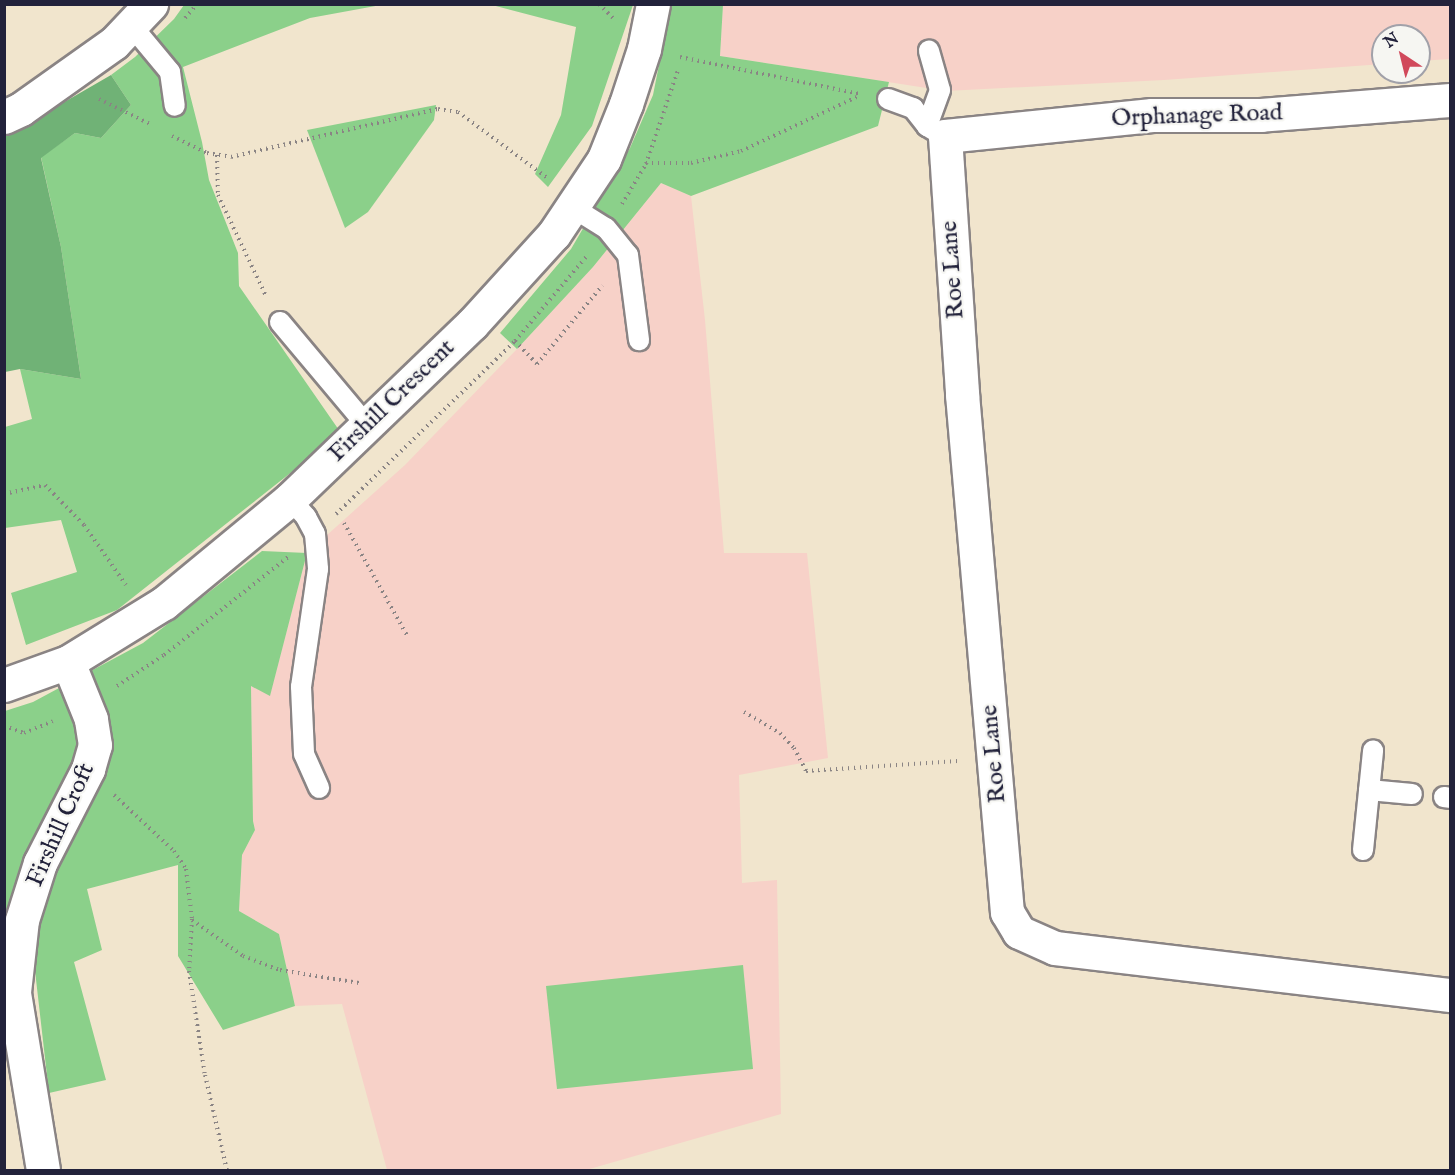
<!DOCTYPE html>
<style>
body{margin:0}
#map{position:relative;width:1455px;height:1175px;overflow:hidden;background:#f1e5cd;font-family:"IM FELL English",serif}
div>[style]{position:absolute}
.built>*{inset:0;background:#f7d1c8}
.green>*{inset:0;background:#8bd08a}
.forest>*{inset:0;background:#70b276}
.path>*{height:4px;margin-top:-2px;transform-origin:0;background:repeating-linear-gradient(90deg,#8a8484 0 1.5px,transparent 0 6px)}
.roads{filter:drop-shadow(2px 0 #8a8484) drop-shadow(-2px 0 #8a8484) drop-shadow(0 2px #8a8484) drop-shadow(0 -2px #8a8484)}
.service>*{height:20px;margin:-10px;padding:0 10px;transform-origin:10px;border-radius:10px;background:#fff}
.minor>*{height:33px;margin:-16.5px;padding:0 16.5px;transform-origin:16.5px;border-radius:16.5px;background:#fff}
span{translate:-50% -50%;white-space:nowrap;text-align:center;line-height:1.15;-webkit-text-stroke:4.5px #f6f6f2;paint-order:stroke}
.street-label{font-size:24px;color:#22223b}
.frame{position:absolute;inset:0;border:6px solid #22223b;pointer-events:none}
.north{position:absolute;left:1371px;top:24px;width:60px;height:60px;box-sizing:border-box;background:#f6f6f2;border:2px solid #a1a1a9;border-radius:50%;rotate:325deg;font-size:16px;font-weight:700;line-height:24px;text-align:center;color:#22223b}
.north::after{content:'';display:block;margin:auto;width:21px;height:27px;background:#d1495b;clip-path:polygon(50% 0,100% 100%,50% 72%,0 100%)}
</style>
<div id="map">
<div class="built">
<i style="clip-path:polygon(723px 5px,1450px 5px,1450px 59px,1419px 61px,1419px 36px,1383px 36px,1383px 64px,1164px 80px,946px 91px,720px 56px)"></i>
<i style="clip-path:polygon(661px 183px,691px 196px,705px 320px,724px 553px,807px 553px,828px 758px,739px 775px,742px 883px,777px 880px,781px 1114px,586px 1170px,387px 1170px,342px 1004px,295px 1006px,279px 934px,239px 911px,242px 855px,255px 830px,253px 821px,251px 685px,270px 695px,307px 553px,405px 465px,517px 349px,593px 267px)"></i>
</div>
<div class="green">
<i style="clip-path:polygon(184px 5px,381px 5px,310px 18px,183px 67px,202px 142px,209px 180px,238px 253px,239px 286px,341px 433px,117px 610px,26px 645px,11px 593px,77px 572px,61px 520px,5px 528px,5px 427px,32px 419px,20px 369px,81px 379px,61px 247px,41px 157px,75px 133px,101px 138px,131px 105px,111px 75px,135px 57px,174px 19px)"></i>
<i style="clip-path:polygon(492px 5px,633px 5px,592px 126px,548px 187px,535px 174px,561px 115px,576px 27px)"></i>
<i style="clip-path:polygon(671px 5px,723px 5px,720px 56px,889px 82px,878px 126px,691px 196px,661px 183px,593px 267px,517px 349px,500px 333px,571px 249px,630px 148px,653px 95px)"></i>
<i style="clip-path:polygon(436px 105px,434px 120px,368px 212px,345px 228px,307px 130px)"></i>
<i style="clip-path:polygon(262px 551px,307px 553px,270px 696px,251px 686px,253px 821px,255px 830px,242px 855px,239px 911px,279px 934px,295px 1006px,223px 1030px,178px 956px,178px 865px,87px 889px,102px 950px,74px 962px,106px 1080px,49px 1093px,34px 962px,5px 970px,5px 711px,33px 702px,143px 643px)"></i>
<i style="clip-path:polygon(743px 965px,753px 1069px,557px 1089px,546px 986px)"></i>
</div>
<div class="forest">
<i style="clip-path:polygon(111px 75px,131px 105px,101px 138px,75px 133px,41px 158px,61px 247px,81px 379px,20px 369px,5px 372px,4px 137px)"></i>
</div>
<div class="path">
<i style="left:599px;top:4px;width:21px;rotate:45deg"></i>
<i style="left:185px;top:18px;width:18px;rotate:-49deg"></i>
<i style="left:680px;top:57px;width:185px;rotate:11.6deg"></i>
<i style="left:99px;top:99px;width:59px;rotate:26.1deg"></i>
<i style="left:172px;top:136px;width:39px;rotate:26deg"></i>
<i style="left:207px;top:153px;width:24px;rotate:9deg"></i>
<i style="left:231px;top:157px;width:212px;rotate:-13.1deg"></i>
<i style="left:438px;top:109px;width:20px;rotate:9deg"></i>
<i style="left:458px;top:112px;width:113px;rotate:36.4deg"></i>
<i style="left:217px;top:155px;width:40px;rotate:88.6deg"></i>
<i style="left:218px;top:195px;width:112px;rotate:64.6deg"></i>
<i style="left:646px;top:163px;width:45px"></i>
<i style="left:691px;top:163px;width:51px;rotate:-13.5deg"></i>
<i style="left:741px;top:151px;width:130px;rotate:-25deg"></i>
<i style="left:622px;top:204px;width:47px;rotate:-59deg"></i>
<i style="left:646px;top:164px;width:99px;rotate:-71.2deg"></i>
<i style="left:515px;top:341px;width:32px;rotate:46deg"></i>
<i style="left:537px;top:364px;width:102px;rotate:-50.2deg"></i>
<i style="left:4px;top:494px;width:42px;rotate:-12.4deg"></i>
<i style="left:45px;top:485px;width:56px;rotate:45.7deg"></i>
<i style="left:84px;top:525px;width:73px;rotate:55deg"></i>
<i style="left:336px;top:514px;width:249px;rotate:-44deg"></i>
<i style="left:515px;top:341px;width:110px;rotate:-49.8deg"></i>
<i style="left:344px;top:523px;width:131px;rotate:60.7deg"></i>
<i style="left:117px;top:686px;width:56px;rotate:-33.4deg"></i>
<i style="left:164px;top:655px;width:158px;rotate:-38.3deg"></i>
<i style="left:744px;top:712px;width:42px;rotate:30.3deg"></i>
<i style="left:780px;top:733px;width:21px;rotate:47deg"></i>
<i style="left:794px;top:748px;width:26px;rotate:62deg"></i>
<i style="left:806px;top:771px;width:152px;rotate:-3.8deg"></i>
<i style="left:4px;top:726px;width:21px;rotate:19deg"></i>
<i style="left:24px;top:733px;width:31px;rotate:-22deg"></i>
<i style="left:114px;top:795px;width:82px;rotate:43deg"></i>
<i style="left:174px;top:851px;width:22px;rotate:56deg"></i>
<i style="left:186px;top:869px;width:50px;rotate:83.2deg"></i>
<i style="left:192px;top:919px;width:52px;rotate:93.3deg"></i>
<i style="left:189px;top:971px;width:105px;rotate:81.3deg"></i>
<i style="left:205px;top:1075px;width:98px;rotate:77deg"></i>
<i style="left:192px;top:920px;width:62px;rotate:35.2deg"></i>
<i style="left:243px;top:956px;width:40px;rotate:21deg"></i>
<i style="left:280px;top:970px;width:80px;rotate:9.3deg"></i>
</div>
<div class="roads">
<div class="service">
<i style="left:131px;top:25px;width:61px;rotate:50.3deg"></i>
<i style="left:170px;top:72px;width:34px;rotate:82deg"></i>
<i style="left:888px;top:99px;width:27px;rotate:20deg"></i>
<i style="left:913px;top:108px;width:23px;rotate:52deg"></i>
<i style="left:927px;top:126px;width:12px;rotate:31deg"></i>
<i style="left:927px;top:126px;width:38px;rotate:-70deg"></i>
<i style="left:940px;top:90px;width:41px;rotate:-105.8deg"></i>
<i style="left:572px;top:207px;width:40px;rotate:32deg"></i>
<i style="left:606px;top:228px;width:35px;rotate:51deg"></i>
<i style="left:628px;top:255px;width:86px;rotate:82.6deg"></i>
<i style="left:280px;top:322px;width:137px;rotate:50deg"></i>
<i style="left:290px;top:499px;width:24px;rotate:48deg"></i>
<i style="left:306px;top:517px;width:19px;rotate:62deg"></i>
<i style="left:315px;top:534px;width:35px;rotate:85deg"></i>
<i style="left:318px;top:569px;width:119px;rotate:98.2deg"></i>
<i style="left:301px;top:687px;width:67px;rotate:87.4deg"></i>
<i style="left:304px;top:754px;width:37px;rotate:66deg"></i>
<i style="left:1369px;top:790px;width:43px;rotate:5.3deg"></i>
<i style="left:1444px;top:797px;width:6px;rotate:9deg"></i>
<i style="left:1363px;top:850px;width:100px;rotate:-84.2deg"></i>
</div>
<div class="minor">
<i style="left:1450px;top:100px;width:190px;rotate:175.5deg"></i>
<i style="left:1261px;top:115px;width:109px;rotate:180deg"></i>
<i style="left:1152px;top:115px;width:208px;rotate:174.2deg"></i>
<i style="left:945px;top:136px;width:259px;rotate:86.2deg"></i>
<i style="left:962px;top:394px;width:520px;rotate:85.04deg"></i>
<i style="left:1007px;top:912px;width:23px;rotate:59deg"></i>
<i style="left:1019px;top:932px;width:39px;rotate:24deg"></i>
<i style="left:1055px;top:948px;width:398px;rotate:6.8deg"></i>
<i style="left:4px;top:117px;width:19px;rotate:-25deg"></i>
<i style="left:21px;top:109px;width:114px;rotate:-35.4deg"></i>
<i style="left:114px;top:43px;width:54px;rotate:-46.5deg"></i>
<i style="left:4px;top:685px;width:68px;rotate:-19.8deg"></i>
<i style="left:68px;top:662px;width:113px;rotate:-31.6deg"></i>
<i style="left:164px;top:603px;width:163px;rotate:-39.5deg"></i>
<i style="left:290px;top:499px;width:252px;rotate:-43.9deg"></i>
<i style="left:472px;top:324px;width:122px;rotate:-47.7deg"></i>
<i style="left:554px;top:234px;width:90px;rotate:-56.3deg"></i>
<i style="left:604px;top:159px;width:59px;rotate:-68.2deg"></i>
<i style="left:626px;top:104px;width:58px;rotate:-71.9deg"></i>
<i style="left:644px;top:49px;width:46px;rotate:-78.7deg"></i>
<i style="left:43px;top:1170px;width:180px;rotate:-99.3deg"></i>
<i style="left:14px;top:992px;width:72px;rotate:-83.7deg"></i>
<i style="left:22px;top:920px;width:60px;rotate:-72.5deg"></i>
<i style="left:40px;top:863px;width:106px;rotate:-62.9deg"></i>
<i style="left:88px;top:769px;width:25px;rotate:-74deg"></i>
<i style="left:95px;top:745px;width:26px;rotate:-99deg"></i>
<i style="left:91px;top:719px;width:61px;rotate:-112deg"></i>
</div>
</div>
<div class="street-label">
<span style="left:1197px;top:116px;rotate:-2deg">Orphanage Road</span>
<span style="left:953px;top:270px;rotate:-94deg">Roe Lane</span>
<span style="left:392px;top:401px;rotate:-44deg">Firshill Crescent</span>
<span style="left:994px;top:754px;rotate:-95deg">Roe Lane</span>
<span style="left:61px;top:825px;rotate:-66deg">Firshill Croft</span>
</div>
<div class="frame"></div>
<div class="north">N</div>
</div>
